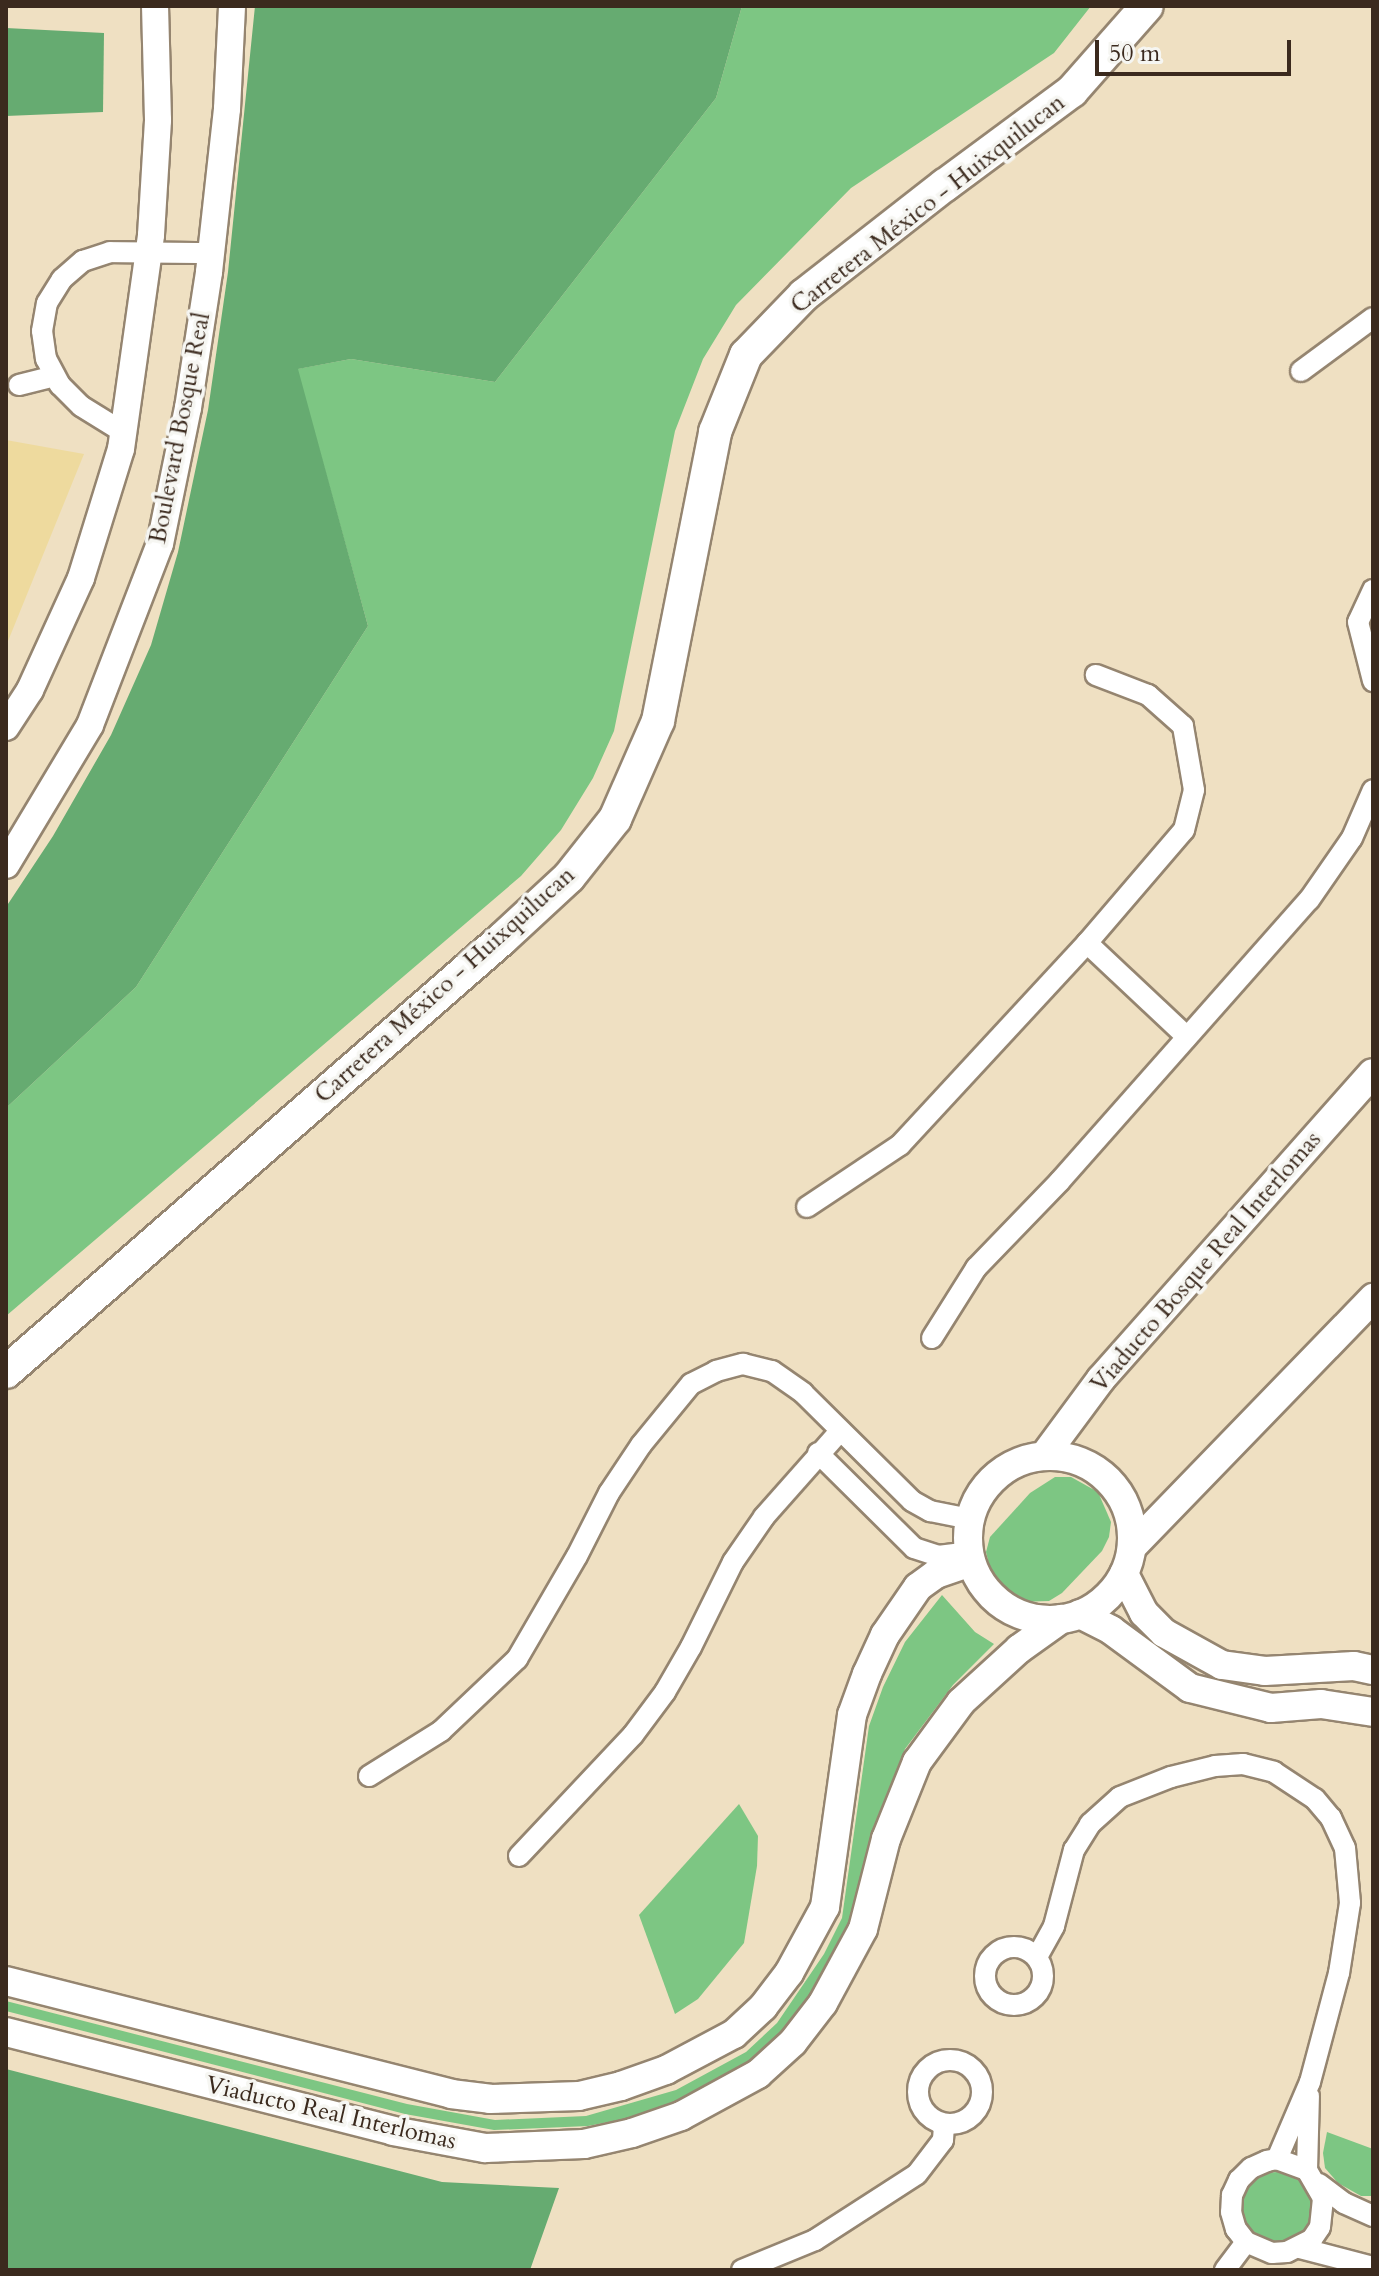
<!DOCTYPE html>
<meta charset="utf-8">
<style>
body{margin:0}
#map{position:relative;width:1379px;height:2276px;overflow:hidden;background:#efe0c2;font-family:Cardo,serif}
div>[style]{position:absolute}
.green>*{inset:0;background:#7dc683}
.round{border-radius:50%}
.forest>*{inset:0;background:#66ab71}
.sand>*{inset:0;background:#eeda9e}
.roads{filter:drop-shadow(2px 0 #958570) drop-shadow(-2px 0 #958570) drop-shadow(0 2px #958570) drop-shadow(0 -2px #958570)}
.minor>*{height:20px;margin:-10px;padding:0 10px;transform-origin:10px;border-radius:10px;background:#fff}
.minor>.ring{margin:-10px;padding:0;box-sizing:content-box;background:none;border:20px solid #fff;border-radius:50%}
.tertiary>*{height:26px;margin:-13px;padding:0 13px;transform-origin:13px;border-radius:13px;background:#fff}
.secondary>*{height:28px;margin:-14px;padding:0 14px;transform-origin:14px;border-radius:14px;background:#fff}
.secondary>.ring{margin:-14px;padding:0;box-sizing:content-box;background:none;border:28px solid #fff;border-radius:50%}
.primary>*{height:32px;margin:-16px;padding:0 16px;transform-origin:16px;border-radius:16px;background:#fff}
span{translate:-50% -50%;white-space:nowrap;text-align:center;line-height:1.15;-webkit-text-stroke:7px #f6f6f2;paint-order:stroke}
.street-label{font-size:24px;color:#3b2a1e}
.frame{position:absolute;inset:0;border:8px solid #3b2a1e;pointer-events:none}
.scale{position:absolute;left:1095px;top:40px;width:196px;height:36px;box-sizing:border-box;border:4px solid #3b2a1e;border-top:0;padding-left:10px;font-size:24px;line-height:28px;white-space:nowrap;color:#3b2a1e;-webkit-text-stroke:6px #f6f6f2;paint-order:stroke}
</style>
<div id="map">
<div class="green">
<i style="clip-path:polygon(742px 6px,1091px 6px,1054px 53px,851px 188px,736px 305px,703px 359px,675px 431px,614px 731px,593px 778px,561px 830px,521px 876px,6px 1316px,6px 1108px,136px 987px,368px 626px,297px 369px,351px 359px,495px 382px,716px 98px)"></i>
<i style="clip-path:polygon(1055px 1477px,1071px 1477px,1098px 1492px,1111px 1522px,1109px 1537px,1102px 1551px,1062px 1593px,1049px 1601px,1018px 1602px,993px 1582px,986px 1552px,990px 1537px,1030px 1493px)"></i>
<i style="clip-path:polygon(942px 1595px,975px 1632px,994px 1644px,953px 1685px,905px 1749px,873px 1836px,851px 1924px,813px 1994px,785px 2031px,753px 2060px,680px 2099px,634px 2117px,588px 2126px,494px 2130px,405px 2114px,6px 2011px,6px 2001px,407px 2104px,495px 2120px,586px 2116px,676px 2090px,746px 2052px,777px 2023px,824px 1954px,842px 1918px,869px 1726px,883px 1687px,905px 1642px)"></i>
<i style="clip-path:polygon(739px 1804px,758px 1836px,757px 1866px,744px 1943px,698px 1999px,675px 2014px,639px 1915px)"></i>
<i style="clip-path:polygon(1327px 2132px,1373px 2149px,1373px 2196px,1361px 2196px,1338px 2183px,1325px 2168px,1323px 2153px)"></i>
<i class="round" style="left:1242px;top:2172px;width:70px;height:70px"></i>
</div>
<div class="forest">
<i style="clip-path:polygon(255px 6px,742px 6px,716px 98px,495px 382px,351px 359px,298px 369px,368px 626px,136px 987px,6px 1108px,6px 907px,53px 836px,111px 735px,151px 645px,178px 552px,208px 410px,228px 272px)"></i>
<i style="clip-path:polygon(6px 28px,104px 33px,103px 112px,6px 116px)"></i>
<i style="clip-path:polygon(6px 2069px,442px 2182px,559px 2188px,530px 2270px,6px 2270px)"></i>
</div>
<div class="sand">
<i style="clip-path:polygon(6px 440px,84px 454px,6px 646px)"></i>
</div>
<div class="roads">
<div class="minor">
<i style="left:1301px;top:371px;width:89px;rotate:-36.4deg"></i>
<i style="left:19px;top:385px;width:37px;rotate:-14deg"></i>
<i style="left:123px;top:432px;width:49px;rotate:-148.2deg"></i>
<i style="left:81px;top:406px;width:30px;rotate:-135deg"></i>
<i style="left:60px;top:385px;width:30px;rotate:-118deg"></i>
<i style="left:46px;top:359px;width:28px;rotate:-98deg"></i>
<i style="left:42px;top:331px;width:28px;rotate:-80deg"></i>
<i style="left:47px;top:303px;width:28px;rotate:-58deg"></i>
<i style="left:62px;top:279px;width:28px;rotate:-41deg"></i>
<i style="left:83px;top:261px;width:28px;rotate:-18deg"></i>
<i style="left:110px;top:252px;width:101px;rotate:0.6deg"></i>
<i style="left:1373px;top:590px;width:35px;rotate:115deg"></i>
<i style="left:1358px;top:622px;width:61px;rotate:75.7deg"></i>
<i style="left:1087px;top:943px;width:137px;rotate:43.2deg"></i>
<i style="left:807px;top:1207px;width:112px;rotate:-33.7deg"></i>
<i style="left:900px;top:1145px;width:275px;rotate:-47.2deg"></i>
<i style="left:1087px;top:943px;width:149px;rotate:-49.4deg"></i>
<i style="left:1184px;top:830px;width:41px;rotate:-76deg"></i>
<i style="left:1194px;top:790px;width:65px;rotate:-99.8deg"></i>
<i style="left:1183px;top:726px;width:47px;rotate:-138.5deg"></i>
<i style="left:1148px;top:695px;width:56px;rotate:-159deg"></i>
<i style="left:932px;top:1338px;width:83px;rotate:-57.8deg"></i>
<i style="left:976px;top:1268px;width:121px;rotate:-46deg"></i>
<i style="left:1060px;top:1181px;width:375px;rotate:-48.5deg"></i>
<i style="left:1309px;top:900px;width:75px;rotate:-55.3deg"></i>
<i style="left:1352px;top:838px;width:52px;rotate:-66.4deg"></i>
<i style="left:818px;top:1453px;width:135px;rotate:44.7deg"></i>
<i style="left:914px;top:1548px;width:25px;rotate:18deg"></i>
<i style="left:938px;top:1556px;width:31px;rotate:-7deg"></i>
<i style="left:369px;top:1776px;width:85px;rotate:-32deg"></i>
<i style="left:441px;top:1731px;width:105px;rotate:-43.5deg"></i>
<i style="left:517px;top:1659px;width:119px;rotate:-59.8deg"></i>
<i style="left:577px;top:1556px;width:71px;rotate:-63.1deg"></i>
<i style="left:609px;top:1493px;width:58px;rotate:-56.3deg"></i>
<i style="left:641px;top:1445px;width:79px;rotate:-50.7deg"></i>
<i style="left:691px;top:1384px;width:28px;rotate:-27deg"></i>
<i style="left:716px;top:1371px;width:28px;rotate:-15deg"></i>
<i style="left:743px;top:1364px;width:30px;rotate:14deg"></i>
<i style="left:772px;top:1371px;width:38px;rotate:35deg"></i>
<i style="left:803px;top:1393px;width:153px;rotate:44.7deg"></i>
<i style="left:912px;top:1501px;width:21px;rotate:29deg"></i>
<i style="left:930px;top:1511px;width:41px;rotate:11.3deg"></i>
<i style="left:519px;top:1856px;width:166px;rotate:-46.7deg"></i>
<i style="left:633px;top:1735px;width:54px;rotate:-53.3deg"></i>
<i style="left:665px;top:1692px;width:52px;rotate:-60deg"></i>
<i style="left:691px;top:1647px;width:95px;rotate:-63.7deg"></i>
<i style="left:733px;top:1562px;width:55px;rotate:-55.4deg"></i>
<i style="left:764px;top:1517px;width:115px;rotate:-48.5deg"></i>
<i class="ring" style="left:985px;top:1947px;width:38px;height:38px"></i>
<i style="left:1037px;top:1957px;width:35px;rotate:-61deg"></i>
<i style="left:1054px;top:1926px;width:79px;rotate:-75.3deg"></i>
<i style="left:1074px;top:1850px;width:31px;rotate:-58deg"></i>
<i style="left:1090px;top:1824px;width:40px;rotate:-42deg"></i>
<i style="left:1120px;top:1797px;width:55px;rotate:-21.4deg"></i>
<i style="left:1171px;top:1777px;width:45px;rotate:-14deg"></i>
<i style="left:1215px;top:1766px;width:28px;rotate:-4deg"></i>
<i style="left:1243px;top:1764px;width:32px;rotate:14deg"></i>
<i style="left:1274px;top:1772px;width:49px;rotate:33.4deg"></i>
<i style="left:1315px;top:1799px;width:25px;rotate:50deg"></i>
<i style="left:1331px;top:1818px;width:33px;rotate:65deg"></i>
<i style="left:1345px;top:1848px;width:55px;rotate:84.8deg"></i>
<i style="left:1350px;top:1903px;width:71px;rotate:98.9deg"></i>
<i style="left:1339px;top:1973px;width:113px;rotate:104.9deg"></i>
<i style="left:1310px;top:2082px;width:84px;rotate:113.2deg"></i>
<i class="ring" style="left:918px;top:2060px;width:44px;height:44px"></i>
<i style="left:1307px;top:2170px;width:32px;rotate:-160deg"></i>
<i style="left:1277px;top:2159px;width:10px;rotate:169deg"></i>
<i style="left:1267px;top:2161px;width:17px;rotate:156deg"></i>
<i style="left:1251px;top:2168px;width:17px;rotate:135deg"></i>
<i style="left:1239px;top:2180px;width:17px;rotate:115deg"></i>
<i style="left:1232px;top:2195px;width:17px;rotate:93deg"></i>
<i style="left:1231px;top:2212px;width:18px;rotate:74deg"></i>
<i style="left:1236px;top:2229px;width:16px;rotate:52deg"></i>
<i style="left:1246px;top:2242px;width:28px;rotate:23deg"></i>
<i style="left:1272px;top:2253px;width:15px;rotate:-4deg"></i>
<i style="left:1287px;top:2252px;width:28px;rotate:-27deg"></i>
<i style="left:1312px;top:2239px;width:14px;rotate:-56deg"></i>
<i style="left:1320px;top:2227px;width:29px;rotate:-84deg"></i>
<i style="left:1323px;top:2198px;width:32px;rotate:-120deg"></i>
<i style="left:1307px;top:2170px;width:74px;rotate:-88.5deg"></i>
<i style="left:1319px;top:2184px;width:31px;rotate:37deg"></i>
<i style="left:1344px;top:2203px;width:32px;rotate:24deg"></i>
<i style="left:1300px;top:2248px;width:75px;rotate:14.6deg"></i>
<i style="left:742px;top:2270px;width:79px;rotate:-22.3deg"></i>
<i style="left:815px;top:2240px;width:121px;rotate:-32.9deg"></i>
<i style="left:917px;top:2174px;width:43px;rotate:-52.6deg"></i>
<i style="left:943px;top:2140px;width:16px;rotate:-86deg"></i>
<i style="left:1225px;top:2270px;width:35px;rotate:-53deg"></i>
</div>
<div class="tertiary">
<i style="left:6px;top:727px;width:44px;rotate:-57deg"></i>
<i style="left:30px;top:690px;width:123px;rotate:-65.5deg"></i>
<i style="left:81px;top:578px;width:135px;rotate:-72.8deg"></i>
<i style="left:121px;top:449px;width:216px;rotate:-82deg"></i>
<i style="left:151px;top:235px;width:115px;rotate:-86.5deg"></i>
<i style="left:158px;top:120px;width:114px;rotate:-91.5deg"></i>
<i style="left:6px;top:865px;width:163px;rotate:-59deg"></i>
<i style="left:90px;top:725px;width:194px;rotate:-68.9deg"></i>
<i style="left:160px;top:544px;width:139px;rotate:-78.4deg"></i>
<i style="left:188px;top:408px;width:138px;rotate:-81.2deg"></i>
<i style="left:209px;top:272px;width:164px;rotate:-83.7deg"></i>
<i style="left:227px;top:109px;width:103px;rotate:-87.2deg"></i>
</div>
<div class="secondary">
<i class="ring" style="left:968px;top:1456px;width:136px;height:136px"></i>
<i style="left:1044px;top:1456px;width:96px;rotate:-53.5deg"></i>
<i style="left:1101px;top:1379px;width:409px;rotate:-48.4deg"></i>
<i style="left:1132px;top:1547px;width:347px;rotate:-45.9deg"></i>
<i style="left:1124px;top:1574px;width:44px;rotate:62.9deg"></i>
<i style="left:1144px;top:1613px;width:28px;rotate:45deg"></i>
<i style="left:1164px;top:1633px;width:66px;rotate:28.9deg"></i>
<i style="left:1222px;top:1665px;width:43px;rotate:7.9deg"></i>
<i style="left:1265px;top:1671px;width:89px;rotate:-3.2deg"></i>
<i style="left:1354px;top:1666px;width:19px;rotate:12deg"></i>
<i style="left:1080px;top:1614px;width:35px;rotate:27deg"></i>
<i style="left:1111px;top:1630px;width:98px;rotate:36.3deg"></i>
<i style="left:1190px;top:1688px;width:83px;rotate:13.9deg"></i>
<i style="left:1271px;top:1708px;width:50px;rotate:-4.6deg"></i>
<i style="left:1321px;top:1704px;width:53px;rotate:8.7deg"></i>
<i style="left:6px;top:1981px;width:459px;rotate:14.2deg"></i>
<i style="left:451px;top:2094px;width:39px;rotate:7deg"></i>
<i style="left:490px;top:2099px;width:89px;rotate:-1.9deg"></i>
<i style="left:579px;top:2096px;width:43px;rotate:-13.4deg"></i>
<i style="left:621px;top:2086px;width:48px;rotate:-19.6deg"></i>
<i style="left:666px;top:2070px;width:77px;rotate:-27.9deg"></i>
<i style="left:734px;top:2034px;width:40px;rotate:-43deg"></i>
<i style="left:763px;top:2007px;width:43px;rotate:-52.6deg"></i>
<i style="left:789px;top:1973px;width:75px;rotate:-61.4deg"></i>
<i style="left:825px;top:1907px;width:194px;rotate:-82deg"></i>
<i style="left:852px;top:1715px;width:44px;rotate:-69.9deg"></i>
<i style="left:867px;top:1674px;width:43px;rotate:-65.2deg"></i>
<i style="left:885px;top:1635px;width:58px;rotate:-55.5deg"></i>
<i style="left:918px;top:1587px;width:22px;rotate:-36deg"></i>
<i style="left:936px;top:1574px;width:37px;rotate:-19deg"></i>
<i style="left:6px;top:2032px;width:399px;rotate:14.3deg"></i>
<i style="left:393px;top:2131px;width:94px;rotate:10.5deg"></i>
<i style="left:485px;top:2148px;width:99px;rotate:-2.3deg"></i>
<i style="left:584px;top:2144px;width:49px;rotate:-12.9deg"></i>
<i style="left:632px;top:2133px;width:52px;rotate:-19.1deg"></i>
<i style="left:681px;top:2116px;width:88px;rotate:-28.6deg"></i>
<i style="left:758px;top:2074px;width:47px;rotate:-42.4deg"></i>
<i style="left:793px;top:2042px;width:49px;rotate:-52.4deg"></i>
<i style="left:823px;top:2003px;width:84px;rotate:-61.6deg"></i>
<i style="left:863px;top:1929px;width:93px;rotate:-75.7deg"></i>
<i style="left:886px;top:1839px;width:83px;rotate:-68.1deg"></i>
<i style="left:917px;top:1762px;width:74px;rotate:-53.7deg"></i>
<i style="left:961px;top:1702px;width:79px;rotate:-42.4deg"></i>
<i style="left:1019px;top:1649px;width:52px;rotate:-35.5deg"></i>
</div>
<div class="primary">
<i style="left:6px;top:1372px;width:658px;rotate:-41.12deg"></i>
<i style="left:502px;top:939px;width:91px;rotate:-42.8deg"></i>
<i style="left:569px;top:877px;width:74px;rotate:-51.6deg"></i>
<i style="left:615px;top:819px;width:107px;rotate:-66.3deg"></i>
<i style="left:658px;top:721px;width:295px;rotate:-78.8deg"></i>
<i style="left:715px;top:432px;width:83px;rotate:-68.1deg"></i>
<i style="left:746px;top:355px;width:83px;rotate:-46deg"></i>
<i style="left:804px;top:295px;width:179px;rotate:-38deg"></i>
<i style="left:945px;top:185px;width:158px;rotate:-36.5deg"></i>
<i style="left:1072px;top:91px;width:113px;rotate:-48.6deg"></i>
</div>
</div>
<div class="street-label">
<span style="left:928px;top:204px;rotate:-38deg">Carretera México - Huixquilucan</span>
<span style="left:180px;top:428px;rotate:-79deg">Boulevard Bosque Real</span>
<span style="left:445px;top:985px;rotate:-42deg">Carretera México - Huixquilucan</span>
<span style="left:1206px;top:1262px;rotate:-49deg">Viaducto Bosque Real Interlomas</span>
<span style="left:331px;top:2113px;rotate:13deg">Viaducto Real Interlomas</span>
</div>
<div class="frame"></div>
<div class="scale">50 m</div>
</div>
